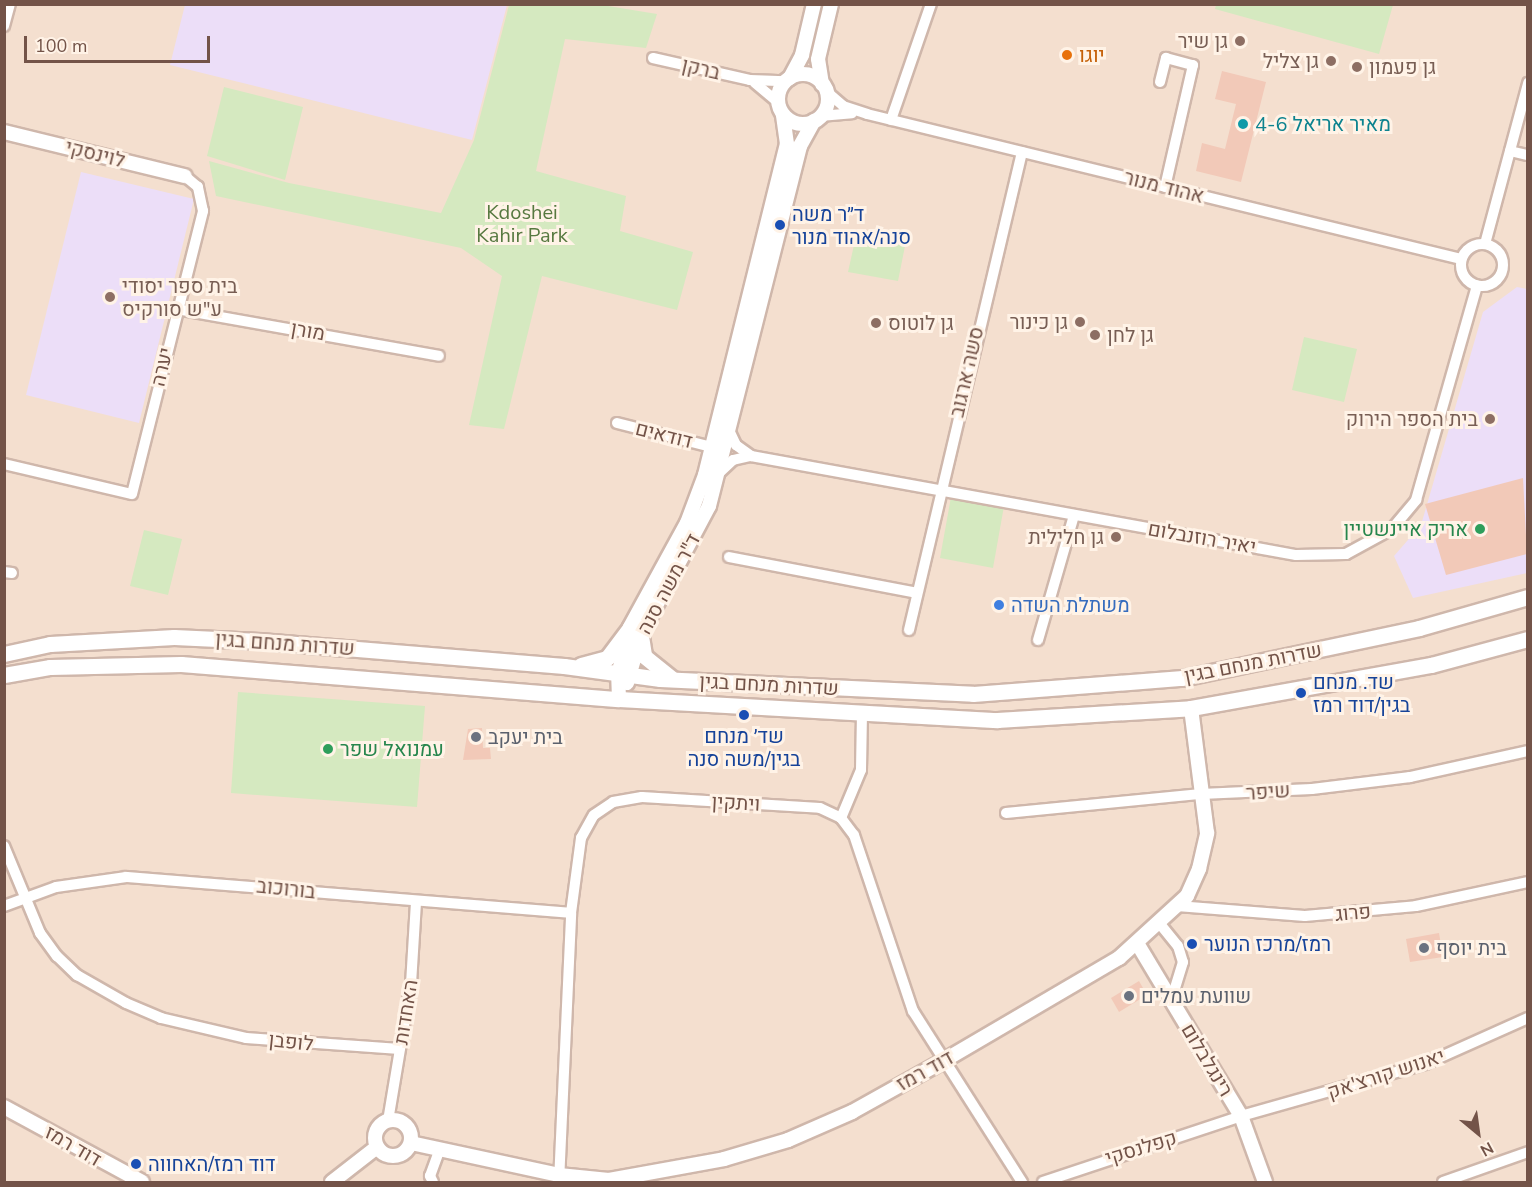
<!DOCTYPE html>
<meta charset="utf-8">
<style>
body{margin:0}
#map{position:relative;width:1532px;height:1187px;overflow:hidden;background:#fcefe1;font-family:"Nunito Sans",Heebo,sans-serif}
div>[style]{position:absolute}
.residential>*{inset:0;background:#f4dfcf}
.education>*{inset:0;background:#ecdef8}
.green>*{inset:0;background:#d5e9c0}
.building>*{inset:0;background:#f2c9b8}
.roads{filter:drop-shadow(2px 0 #cfb7ab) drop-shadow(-2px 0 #cfb7ab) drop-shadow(0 2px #cfb7ab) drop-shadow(0 -2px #cfb7ab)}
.minor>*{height:10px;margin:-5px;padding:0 5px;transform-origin:5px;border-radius:5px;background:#fff}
.minor>.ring{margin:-5px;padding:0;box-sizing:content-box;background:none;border:10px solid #fff;border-radius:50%}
.tertiary>*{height:14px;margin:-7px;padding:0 7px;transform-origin:7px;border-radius:7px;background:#fff}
.tertiary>.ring{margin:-7px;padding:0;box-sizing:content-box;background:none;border:14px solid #fff;border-radius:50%}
.secondary>*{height:15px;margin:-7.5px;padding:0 7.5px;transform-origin:7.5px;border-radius:7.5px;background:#fff}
.dots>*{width:16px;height:16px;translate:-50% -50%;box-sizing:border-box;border:3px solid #fff3e7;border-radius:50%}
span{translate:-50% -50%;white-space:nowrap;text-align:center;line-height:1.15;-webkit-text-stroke:6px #fff3e7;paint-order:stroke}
.education-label{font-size:20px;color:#785e54}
.right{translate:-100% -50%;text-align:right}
.left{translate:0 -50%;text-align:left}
.food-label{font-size:20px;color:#c56008}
.street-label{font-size:20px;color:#735348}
.culture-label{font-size:20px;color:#0d838f}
.park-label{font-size:20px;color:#577940}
.transit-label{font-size:20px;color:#164399}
.leisure-label{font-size:20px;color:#27864d}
.shop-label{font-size:20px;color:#366cbe}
.worship-label{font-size:20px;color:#5b616d}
.frame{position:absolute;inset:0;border:6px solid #735348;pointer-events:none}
.north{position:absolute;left:1448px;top:1103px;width:60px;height:60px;-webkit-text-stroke:4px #fff3e7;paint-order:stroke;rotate:151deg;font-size:16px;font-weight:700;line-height:24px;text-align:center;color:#735348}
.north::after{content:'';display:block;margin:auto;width:21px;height:27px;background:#735348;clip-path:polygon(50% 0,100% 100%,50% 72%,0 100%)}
.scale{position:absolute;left:24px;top:36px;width:186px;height:27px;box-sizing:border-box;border:3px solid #735348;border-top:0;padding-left:8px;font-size:18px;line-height:21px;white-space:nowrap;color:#735348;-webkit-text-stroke:4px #fff3e7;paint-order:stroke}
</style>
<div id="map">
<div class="residential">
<i style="clip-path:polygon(5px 5px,1527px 5px,1527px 1182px,5px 1182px)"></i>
</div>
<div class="education">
<i style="clip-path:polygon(185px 5px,185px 4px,507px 5px,472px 140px,170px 65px)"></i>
<i style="clip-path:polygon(81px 172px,194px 199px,139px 423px,26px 395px)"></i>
<i style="clip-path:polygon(1517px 287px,1527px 289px,1527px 573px,1413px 598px,1394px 556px,1421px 525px,1483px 312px)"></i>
</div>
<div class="green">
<i style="clip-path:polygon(509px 5px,602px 5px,657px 14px,646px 48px,565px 39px,536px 171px,626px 196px,620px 231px,693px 252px,677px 310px,542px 276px,504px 429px,469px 425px,502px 276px,461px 248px,216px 196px,209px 161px,289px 183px,441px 213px,474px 140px)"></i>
<i style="clip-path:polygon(1216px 5px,1216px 4px,1393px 5px,1379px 54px,1215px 9px)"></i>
<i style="clip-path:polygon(224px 87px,303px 107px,285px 180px,207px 156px)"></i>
<i style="clip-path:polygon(856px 236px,905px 246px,898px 281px,848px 272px)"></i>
<i style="clip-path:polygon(1304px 337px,1357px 349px,1344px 402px,1292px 390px)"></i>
<i style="clip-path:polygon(951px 497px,1004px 506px,993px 568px,940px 558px)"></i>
<i style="clip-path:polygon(144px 530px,182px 539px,168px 595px,130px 586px)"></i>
<i style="clip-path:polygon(238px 692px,425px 706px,417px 807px,231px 793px)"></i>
</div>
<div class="building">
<i style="clip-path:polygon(1222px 71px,1266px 82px,1241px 182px,1196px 171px,1202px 143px,1225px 149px,1236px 104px,1215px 99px)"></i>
<i style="clip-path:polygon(1523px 478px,1527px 554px,1446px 575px,1425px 504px)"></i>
<i style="clip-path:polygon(482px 728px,483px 748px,490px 748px,491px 759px,463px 760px,468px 729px)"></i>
<i style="clip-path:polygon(1439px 933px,1443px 957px,1410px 962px,1406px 939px)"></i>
<i style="clip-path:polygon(1139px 981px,1147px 995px,1119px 1012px,1111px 998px)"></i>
</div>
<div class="roads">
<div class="minor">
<i style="left:4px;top:26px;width:23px;rotate:-75deg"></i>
<i style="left:653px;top:58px;width:99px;rotate:12.8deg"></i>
<i style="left:750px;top:80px;width:35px;rotate:2deg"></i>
<i style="left:1160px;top:82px;width:25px;rotate:-76deg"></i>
<i style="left:1166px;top:58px;width:28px;rotate:15deg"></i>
<i style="left:1193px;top:65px;width:125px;rotate:102.9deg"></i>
<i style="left:755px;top:83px;width:30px;rotate:40deg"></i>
<i style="left:826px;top:91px;width:23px;rotate:41deg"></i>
<i style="left:843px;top:106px;width:25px;rotate:18deg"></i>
<i style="left:867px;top:114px;width:611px;rotate:13.72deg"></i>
<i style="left:820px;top:116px;width:32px;rotate:-5deg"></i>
<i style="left:891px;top:120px;width:123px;rotate:-71deg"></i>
<i style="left:1510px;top:151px;width:18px;rotate:13deg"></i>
<i class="ring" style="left:1461px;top:244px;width:32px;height:32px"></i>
<i style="left:1485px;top:244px;width:167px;rotate:-75deg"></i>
<i style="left:176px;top:309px;width:267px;rotate:10.1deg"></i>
<i style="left:617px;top:423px;width:98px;rotate:14.2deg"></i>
<i style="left:729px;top:430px;width:17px;rotate:65deg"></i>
<i style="left:736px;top:445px;width:19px;rotate:36deg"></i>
<i style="left:4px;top:464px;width:131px;rotate:13.2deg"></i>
<i style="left:132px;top:494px;width:292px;rotate:-75.9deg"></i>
<i style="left:203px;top:211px;width:25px;rotate:-102deg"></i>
<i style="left:198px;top:187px;width:17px;rotate:-140deg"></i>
<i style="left:719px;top:473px;width:19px;rotate:-43deg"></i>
<i style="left:733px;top:460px;width:18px;rotate:-13deg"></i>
<i style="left:751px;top:456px;width:554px;rotate:10.3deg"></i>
<i style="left:1296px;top:555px;width:50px;rotate:-1.1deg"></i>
<i style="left:1346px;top:554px;width:52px;rotate:-28.5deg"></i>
<i style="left:1392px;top:529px;width:38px;rotate:-50deg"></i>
<i style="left:1416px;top:500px;width:223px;rotate:-74.1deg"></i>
<i style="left:729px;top:557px;width:191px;rotate:10.8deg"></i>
<i style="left:4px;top:572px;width:8px;rotate:7deg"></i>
<i style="left:909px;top:630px;width:491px;rotate:-76.7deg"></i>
<i style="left:1038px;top:640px;width:130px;rotate:-73.9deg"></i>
<i style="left:1006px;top:813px;width:196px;rotate:-5.6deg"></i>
<i style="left:1201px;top:794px;width:111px;rotate:-2.6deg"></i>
<i style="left:1312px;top:789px;width:99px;rotate:-7deg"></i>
<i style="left:1410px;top:777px;width:121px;rotate:-12.4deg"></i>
<i style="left:841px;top:818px;width:52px;rotate:-67.4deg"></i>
<i style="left:861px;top:770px;width:57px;rotate:-89deg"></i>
<i style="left:4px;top:846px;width:94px;rotate:67.5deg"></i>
<i style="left:40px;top:933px;width:29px;rotate:54deg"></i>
<i style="left:57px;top:956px;width:28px;rotate:44deg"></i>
<i style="left:77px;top:975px;width:56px;rotate:29.7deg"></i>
<i style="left:126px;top:1003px;width:38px;rotate:23deg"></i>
<i style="left:161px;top:1018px;width:87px;rotate:13.2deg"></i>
<i style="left:246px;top:1038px;width:154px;rotate:4.1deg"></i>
<i style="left:4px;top:906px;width:55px;rotate:-20.1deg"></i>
<i style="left:56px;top:887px;width:71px;rotate:-8.1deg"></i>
<i style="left:126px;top:877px;width:446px;rotate:4.6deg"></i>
<i style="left:1177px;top:906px;width:128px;rotate:4.5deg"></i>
<i style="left:1305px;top:916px;width:111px;rotate:-5.1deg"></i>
<i style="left:1416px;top:906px;width:115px;rotate:-12.1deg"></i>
<i style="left:1160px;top:924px;width:28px;rotate:51deg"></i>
<i style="left:1178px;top:946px;width:17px;rotate:73deg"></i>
<i style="left:1183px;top:962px;width:41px;rotate:107.1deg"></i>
<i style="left:388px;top:1121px;width:139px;rotate:-80.5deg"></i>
<i style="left:411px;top:984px;width:81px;rotate:-86.5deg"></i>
<i style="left:433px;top:1182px;width:7px;rotate:-117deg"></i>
<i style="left:430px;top:1176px;width:29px;rotate:-70deg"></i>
<i style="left:559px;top:1182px;width:269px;rotate:-87.4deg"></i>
<i style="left:571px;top:913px;width:76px;rotate:-82.4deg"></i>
<i style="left:581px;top:838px;width:26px;rotate:-61deg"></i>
<i style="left:594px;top:815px;width:23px;rotate:-34deg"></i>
<i style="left:613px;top:802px;width:29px;rotate:-10deg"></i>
<i style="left:642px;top:797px;width:178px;rotate:3.5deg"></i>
<i style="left:820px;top:808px;width:23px;rotate:25deg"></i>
<i style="left:841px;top:818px;width:21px;rotate:53deg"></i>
<i style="left:854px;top:835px;width:186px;rotate:71.5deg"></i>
<i style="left:913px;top:1011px;width:203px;rotate:57.5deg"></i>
<i style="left:1043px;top:1182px;width:209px;rotate:-18.4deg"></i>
<i style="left:1241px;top:1116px;width:191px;rotate:-15.8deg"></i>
<i style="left:1425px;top:1064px;width:113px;rotate:-24.1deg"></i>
<i style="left:1443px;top:1182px;width:90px;rotate:-19.4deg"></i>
</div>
<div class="tertiary">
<i class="ring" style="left:778px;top:74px;width:36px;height:36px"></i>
<i style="left:790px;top:78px;width:26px;rotate:-62deg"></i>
<i style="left:802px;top:55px;width:52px;rotate:-76.8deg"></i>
<i style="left:822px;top:84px;width:25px;rotate:-99deg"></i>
<i style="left:818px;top:59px;width:57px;rotate:-76.7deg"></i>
<i style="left:4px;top:132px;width:186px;rotate:13.7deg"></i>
<i style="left:627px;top:683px;width:53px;rotate:-73.6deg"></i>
<i style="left:642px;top:632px;width:143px;rotate:-62deg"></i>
<i style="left:709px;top:506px;width:371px;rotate:-75.8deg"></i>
<i style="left:800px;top:146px;width:29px;rotate:-61deg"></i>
<i style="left:619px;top:699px;width:24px;rotate:-92deg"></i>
<i style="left:618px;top:675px;width:49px;rotate:-76deg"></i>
<i style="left:630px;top:627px;width:119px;rotate:-61.3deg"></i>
<i style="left:687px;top:523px;width:51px;rotate:-69.4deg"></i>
<i style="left:705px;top:475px;width:341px;rotate:-76.1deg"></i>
<i style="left:787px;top:144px;width:29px;rotate:-98deg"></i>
<i style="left:1137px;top:943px;width:202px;rotate:59deg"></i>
<i style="left:1241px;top:1116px;width:70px;rotate:70deg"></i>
<i style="left:4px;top:1107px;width:157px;rotate:28.5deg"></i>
<i class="ring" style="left:375px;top:1120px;width:22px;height:22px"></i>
<i style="left:411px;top:1143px;width:151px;rotate:12.2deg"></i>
<i style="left:559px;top:1175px;width:50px;rotate:5.7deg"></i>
<i style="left:609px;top:1180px;width:117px;rotate:-10.3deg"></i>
<i style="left:724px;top:1159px;width:67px;rotate:-16.5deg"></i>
<i style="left:788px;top:1140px;width:70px;rotate:-23.6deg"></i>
<i style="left:852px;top:1112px;width:107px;rotate:-29.2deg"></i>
<i style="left:945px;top:1060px;width:202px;rotate:-30.4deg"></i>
<i style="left:1119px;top:958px;width:92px;rotate:-42.4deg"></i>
<i style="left:1187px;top:896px;width:30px;rotate:-66deg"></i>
<i style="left:1199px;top:869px;width:37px;rotate:-77deg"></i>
<i style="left:1207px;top:833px;width:126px;rotate:-97.3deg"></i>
<i style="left:332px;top:1182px;width:57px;rotate:-37.9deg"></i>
</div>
<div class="secondary">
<i style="left:641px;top:636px;width:20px;rotate:81deg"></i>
<i style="left:644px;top:656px;width:36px;rotate:39deg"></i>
<i style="left:4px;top:654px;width:47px;rotate:-12.3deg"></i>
<i style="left:50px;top:644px;width:124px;rotate:-3.2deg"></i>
<i style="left:174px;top:637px;width:86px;rotate:2.7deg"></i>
<i style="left:260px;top:641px;width:305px;rotate:4.7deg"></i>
<i style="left:564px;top:666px;width:97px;rotate:7.7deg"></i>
<i style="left:660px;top:679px;width:313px;rotate:2.7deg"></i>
<i style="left:973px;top:694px;width:210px;rotate:-4.4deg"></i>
<i style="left:1182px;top:678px;width:242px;rotate:-11.9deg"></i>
<i style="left:1419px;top:628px;width:113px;rotate:-15.9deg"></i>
<i style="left:581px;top:665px;width:27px;rotate:-15deg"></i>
<i style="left:607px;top:658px;width:39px;rotate:-53deg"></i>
<i style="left:4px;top:675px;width:47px;rotate:-9.9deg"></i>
<i style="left:50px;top:667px;width:131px;rotate:-1.3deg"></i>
<i style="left:181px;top:664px;width:439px;rotate:4.6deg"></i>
<i style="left:619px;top:699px;width:379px;rotate:3.2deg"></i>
<i style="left:997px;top:720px;width:194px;rotate:-3.5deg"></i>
<i style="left:1191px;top:708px;width:244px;rotate:-10.2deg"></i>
<i style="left:1431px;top:665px;width:100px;rotate:-15deg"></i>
</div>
</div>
<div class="dots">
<i style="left:1240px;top:41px;background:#8d6e63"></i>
<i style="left:1067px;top:55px;background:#e8710a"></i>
<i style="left:1331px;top:61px;background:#8d6e63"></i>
<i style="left:1357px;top:67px;background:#8d6e63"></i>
<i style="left:1243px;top:124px;background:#0f9aa8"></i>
<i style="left:780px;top:225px;background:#1a4fb4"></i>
<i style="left:110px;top:297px;background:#8d6e63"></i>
<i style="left:1080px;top:322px;background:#8d6e63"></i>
<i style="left:876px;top:323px;background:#8d6e63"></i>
<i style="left:1095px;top:335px;background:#8d6e63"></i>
<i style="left:1490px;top:419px;background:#8d6e63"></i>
<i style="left:1480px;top:529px;background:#2e9e5b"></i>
<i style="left:1116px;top:537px;background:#8d6e63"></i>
<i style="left:999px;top:605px;background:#3f7fe0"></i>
<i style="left:1301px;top:693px;background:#1a4fb4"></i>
<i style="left:744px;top:715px;background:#1a4fb4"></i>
<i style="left:476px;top:737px;background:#6b7280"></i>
<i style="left:328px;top:749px;background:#2e9e5b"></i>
<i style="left:1192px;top:944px;background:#1a4fb4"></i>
<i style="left:1424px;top:948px;background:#6b7280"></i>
<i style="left:1129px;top:996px;background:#6b7280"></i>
<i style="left:136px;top:1164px;background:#1a4fb4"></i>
</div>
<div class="education-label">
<span class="right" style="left:1228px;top:41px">גן שיר</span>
<span class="right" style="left:1319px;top:61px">גן צליל</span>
<span class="left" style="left:1369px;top:67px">גן פעמון</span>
<span class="left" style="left:122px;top:298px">בית ספר יסודי<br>ע"ש סורקיס</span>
<span class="right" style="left:1068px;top:322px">גן כינור</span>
<span class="left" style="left:888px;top:323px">גן לוטוס</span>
<span class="left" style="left:1107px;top:335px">גן לחן</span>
<span class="right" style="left:1478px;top:419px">בית הספר הירוק</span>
<span class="right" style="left:1104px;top:537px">גן חלילית</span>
</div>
<div class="food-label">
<span class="left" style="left:1079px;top:55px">יוגו</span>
</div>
<div class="street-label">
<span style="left:701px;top:69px;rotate:13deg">ברקן</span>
<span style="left:95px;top:154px;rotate:14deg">לוינסקי</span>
<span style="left:1164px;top:187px;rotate:14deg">אהוד מנור</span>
<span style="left:308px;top:331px;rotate:10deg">מורן</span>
<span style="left:162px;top:367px;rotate:-77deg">יערה</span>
<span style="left:967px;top:372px;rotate:-77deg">סשה ארגוב</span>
<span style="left:664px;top:435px;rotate:14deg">דודאים</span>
<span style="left:1202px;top:538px;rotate:10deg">יאיר רוזנבלום</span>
<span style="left:669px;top:584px;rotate:-62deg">ד"ר משה סנה</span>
<span style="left:285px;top:644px;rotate:4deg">שדרות מנחם בגין</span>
<span style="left:1253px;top:663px;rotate:-11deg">שדרות מנחם בגין</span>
<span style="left:769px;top:685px;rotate:3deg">שדרות מנחם בגין</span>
<span style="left:1268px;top:792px;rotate:-4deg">שיפר</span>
<span style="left:736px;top:803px;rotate:3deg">ויתקין</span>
<span style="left:286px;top:889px;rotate:6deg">בורוכוב</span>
<span style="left:1353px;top:913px;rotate:-5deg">פרוג</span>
<span style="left:406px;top:1012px;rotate:-81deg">האחדות</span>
<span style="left:291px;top:1042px;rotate:6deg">לופבן</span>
<span style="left:1207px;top:1060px;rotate:59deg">רינגלבלום</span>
<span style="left:925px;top:1071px;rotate:-29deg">דוד רמז</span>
<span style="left:1386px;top:1074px;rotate:-18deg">יאנוש קורצ'אק</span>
<span style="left:73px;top:1146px;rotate:30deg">דוד רמז</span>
<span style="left:1141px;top:1148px;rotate:-17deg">קפלנסקי</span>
</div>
<div class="culture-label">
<span class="left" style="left:1255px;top:124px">מאיר אריאל 4-6</span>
</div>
<div class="park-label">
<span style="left:522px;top:224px">Kdoshei<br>Kahir Park</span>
</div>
<div class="transit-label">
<span class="left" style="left:792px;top:226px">ד״ר משה<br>סנה/אהוד מנור</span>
<span class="left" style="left:1313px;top:694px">שד. מנחם<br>בגין/דוד רמז</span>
<span style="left:744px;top:748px">שד׳ מנחם<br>בגין/משה סנה</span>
<span class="left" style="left:1204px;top:944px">רמז/מרכז הנוער</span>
<span class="left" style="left:148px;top:1164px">דוד רמז/האחווה</span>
</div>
<div class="leisure-label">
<span class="right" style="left:1468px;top:529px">אריק איינשטיין</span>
<span class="left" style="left:340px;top:749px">עמנואל שפר</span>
</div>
<div class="shop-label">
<span class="left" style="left:1011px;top:605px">משתלת השדה</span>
</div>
<div class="worship-label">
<span class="left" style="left:488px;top:737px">בית יעקב</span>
<span class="left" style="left:1436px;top:948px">בית יוסף</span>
<span class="left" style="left:1141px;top:996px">שוועת עמלים</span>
</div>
<div class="frame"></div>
<div class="north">N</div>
<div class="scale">100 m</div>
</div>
